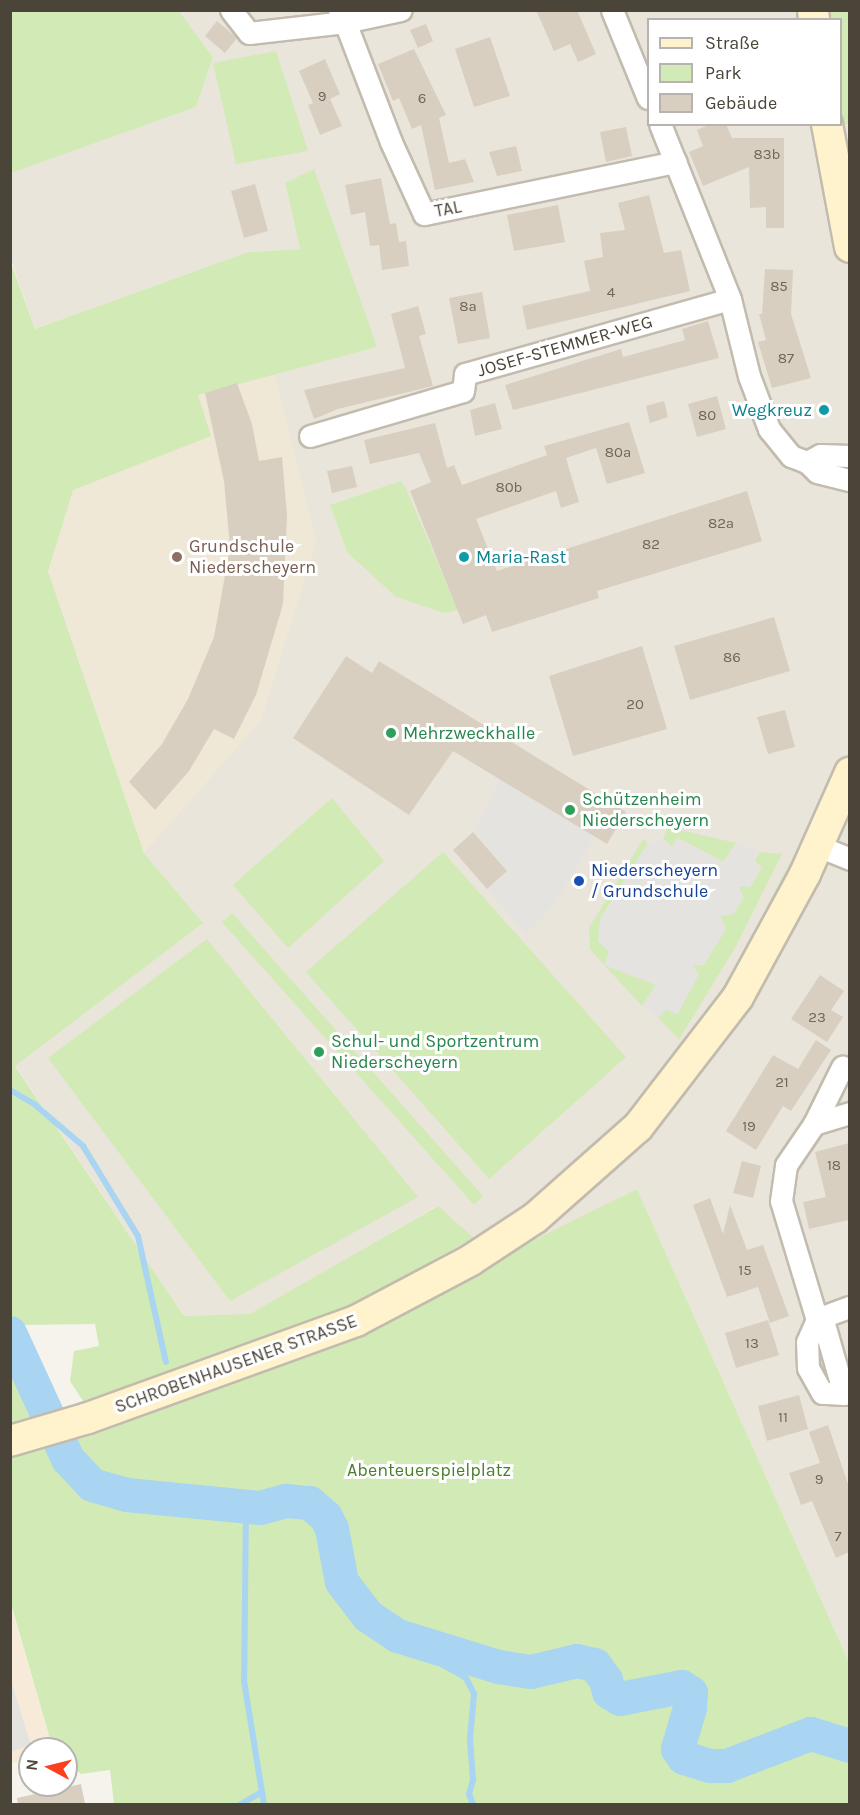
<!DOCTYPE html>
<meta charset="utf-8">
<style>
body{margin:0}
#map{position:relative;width:860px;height:1815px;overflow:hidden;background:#f6f3ec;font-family:Karla,sans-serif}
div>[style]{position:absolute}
.residential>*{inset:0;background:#eae5da}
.commercial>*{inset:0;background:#f7ead8}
.education>*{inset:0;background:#efe8d6}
.green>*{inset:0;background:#d2eab5}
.parking>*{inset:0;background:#e5e3e0}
.stream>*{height:6px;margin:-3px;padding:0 3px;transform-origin:3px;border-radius:3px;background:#a9d4f2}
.river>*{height:34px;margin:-17px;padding:0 17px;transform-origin:17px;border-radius:17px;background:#a9d4f2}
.building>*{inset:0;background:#d8cfc1}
.roads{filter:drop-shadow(2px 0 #c2bbae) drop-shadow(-2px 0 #c2bbae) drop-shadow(0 2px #c2bbae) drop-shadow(0 -2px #c2bbae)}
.street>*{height:21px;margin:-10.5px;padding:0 10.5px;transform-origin:10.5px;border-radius:10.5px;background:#fff}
.secondary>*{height:30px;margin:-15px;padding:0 15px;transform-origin:15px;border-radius:15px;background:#fff3cd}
.dots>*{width:16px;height:16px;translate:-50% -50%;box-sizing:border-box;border:3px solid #fff;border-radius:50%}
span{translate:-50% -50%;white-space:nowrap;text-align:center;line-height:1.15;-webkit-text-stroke:6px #fff;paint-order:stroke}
.number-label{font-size:15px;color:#6e675b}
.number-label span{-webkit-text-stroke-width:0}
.street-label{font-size:18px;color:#4b4439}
.culture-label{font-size:18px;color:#0d838f}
.right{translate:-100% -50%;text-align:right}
.left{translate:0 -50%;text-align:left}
.education-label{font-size:18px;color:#785e54}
.leisure-label{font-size:18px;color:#27864d}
.transit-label{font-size:18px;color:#164399}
.park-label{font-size:18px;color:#4a7f2a}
.frame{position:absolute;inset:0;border:12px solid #4b4439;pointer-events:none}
.legend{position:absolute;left:647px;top:18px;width:195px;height:108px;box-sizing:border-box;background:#fff;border:2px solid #b7b4b0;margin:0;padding:8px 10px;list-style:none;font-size:18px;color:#4b4439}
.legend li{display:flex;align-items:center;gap:12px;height:30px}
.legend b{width:30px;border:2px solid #b7b4b0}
.north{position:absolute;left:18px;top:1737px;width:60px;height:60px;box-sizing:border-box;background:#fff;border:2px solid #b7b4b0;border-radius:50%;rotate:277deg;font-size:16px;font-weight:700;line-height:24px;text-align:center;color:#4b4439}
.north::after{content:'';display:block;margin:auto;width:21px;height:27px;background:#fc3f1d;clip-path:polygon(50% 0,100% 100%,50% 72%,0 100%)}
</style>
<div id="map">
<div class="residential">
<i style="clip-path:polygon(179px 11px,814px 11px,815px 19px,648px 20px,648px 124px,827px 124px,829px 130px,849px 124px,849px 1662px,637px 1189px,499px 1260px,437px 1206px,250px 1315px,184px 1316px,15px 1065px,202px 923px,144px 853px,246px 380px,377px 347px,285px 184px,300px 249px,248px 252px,35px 329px,11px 260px,10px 173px,196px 107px,213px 57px)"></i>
</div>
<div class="commercial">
<i style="clip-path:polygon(10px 1604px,53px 1749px,30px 1749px,30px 1758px,11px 1764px)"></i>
</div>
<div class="education">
<i style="clip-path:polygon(278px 257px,275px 379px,316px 543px,261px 720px,144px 853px,48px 571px,10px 337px)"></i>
</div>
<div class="green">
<i style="clip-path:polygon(10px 11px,179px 11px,213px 57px,196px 107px,11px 173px)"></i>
<i style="clip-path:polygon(813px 11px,849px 11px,849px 124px,828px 130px,840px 124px,840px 20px,814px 19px)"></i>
<i style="clip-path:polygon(276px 51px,308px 151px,236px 164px,213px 63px)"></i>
<i style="clip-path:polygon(314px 169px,377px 347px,198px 395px,211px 436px,73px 490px,48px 571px,144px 853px,203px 923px,15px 1066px,184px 1316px,250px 1314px,438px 1206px,474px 1238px,350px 1306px,270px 1339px,83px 1401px,70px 1381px,74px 1351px,99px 1346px,95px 1324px,11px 1325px,10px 260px,35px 329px,248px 252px,300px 249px,285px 183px)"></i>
<i style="clip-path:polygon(401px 481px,406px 489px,458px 610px,444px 613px,396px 597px,347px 552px,330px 505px)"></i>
<i style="clip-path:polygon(332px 798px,384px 861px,288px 948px,233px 885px)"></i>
<i style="clip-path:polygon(667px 827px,736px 843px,724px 862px,678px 838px,672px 846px,663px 839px)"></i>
<i style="clip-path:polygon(643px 839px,648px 843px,600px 919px,609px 952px,605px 965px,656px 985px,642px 1006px,604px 965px,590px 949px,589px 928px)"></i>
<i style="clip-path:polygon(443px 852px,626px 1057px,489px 1179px,306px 972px)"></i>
<i style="clip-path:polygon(760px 852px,782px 854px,734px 950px,679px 1039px,658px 1018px,666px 1009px,677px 1014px,691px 965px)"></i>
<i style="clip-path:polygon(790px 862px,793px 866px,727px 993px,689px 1043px,742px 956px)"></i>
<i style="clip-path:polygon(232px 913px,483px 1196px,474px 1205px,222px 922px)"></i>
<i style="clip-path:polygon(207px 939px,418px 1197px,230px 1301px,48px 1058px)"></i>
<i style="clip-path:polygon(637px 1189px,849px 1662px,849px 1804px,114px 1804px,110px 1770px,81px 1774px,66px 1762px,66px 1749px,53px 1749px,11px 1604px,11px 1456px,93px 1435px,292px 1360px)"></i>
<i style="clip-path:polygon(819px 1347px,823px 1349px,833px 1380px,826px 1388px,813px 1352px)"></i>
<i style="clip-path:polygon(10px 1361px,36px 1415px,11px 1423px,10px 1423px)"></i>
</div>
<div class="parking">
<i style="clip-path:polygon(500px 779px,595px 836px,555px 904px,526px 934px,487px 889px,507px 870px,473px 832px)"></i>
<i style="clip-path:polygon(677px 838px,723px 862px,736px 843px,760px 852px,753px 859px,762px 868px,750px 887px,738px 886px,744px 897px,734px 914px,720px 916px,726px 929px,704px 965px,692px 965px,699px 974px,677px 1015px,666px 1009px,658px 1018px,642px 1006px,656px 985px,604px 965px,609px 952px,598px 941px,600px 919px,648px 843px,663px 839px,672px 846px)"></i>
<i style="clip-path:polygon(11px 1681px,31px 1745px,11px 1752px,10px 1752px)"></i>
</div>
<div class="stream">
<i style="left:10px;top:1090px;width:28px;rotate:30deg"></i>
<i style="left:34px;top:1104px;width:65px;rotate:40.6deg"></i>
<i style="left:83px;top:1146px;width:105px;rotate:58.6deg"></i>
<i style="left:138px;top:1236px;width:129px;rotate:77.5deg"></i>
<i style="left:246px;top:1504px;width:177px;rotate:90.6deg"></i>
<i style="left:244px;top:1681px;width:125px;rotate:80.8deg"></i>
<i style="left:434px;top:1647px;width:20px;rotate:63deg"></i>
<i style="left:443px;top:1665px;width:26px;rotate:29deg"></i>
<i style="left:466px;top:1678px;width:18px;rotate:63deg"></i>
<i style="left:474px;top:1694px;width:45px;rotate:95.1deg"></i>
<i style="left:470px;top:1739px;width:41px;rotate:85.8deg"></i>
<i style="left:473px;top:1780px;width:15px;rotate:106deg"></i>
<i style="left:469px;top:1794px;width:11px;rotate:68deg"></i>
<i style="left:241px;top:1804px;width:24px;rotate:-30deg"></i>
</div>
<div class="river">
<i style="left:10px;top:1333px;width:139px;rotate:65.3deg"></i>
<i style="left:68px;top:1459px;width:35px;rotate:47deg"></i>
<i style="left:92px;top:1485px;width:36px;rotate:16deg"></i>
<i style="left:127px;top:1495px;width:134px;rotate:5.6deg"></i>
<i style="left:260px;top:1508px;width:27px;rotate:-15deg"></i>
<i style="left:286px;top:1501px;width:24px;rotate:5deg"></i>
<i style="left:310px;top:1503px;width:21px;rotate:41deg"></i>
<i style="left:326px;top:1517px;width:13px;rotate:63deg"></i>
<i style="left:332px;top:1529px;width:54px;rotate:79.3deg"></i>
<i style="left:342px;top:1582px;width:43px;rotate:52.6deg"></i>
<i style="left:368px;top:1616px;width:36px;rotate:34deg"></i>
<i style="left:398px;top:1636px;width:106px;rotate:17.1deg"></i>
<i style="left:499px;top:1667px;width:32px;rotate:9deg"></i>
<i style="left:531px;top:1672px;width:47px;rotate:-13.4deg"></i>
<i style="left:577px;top:1661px;width:18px;rotate:13deg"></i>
<i style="left:595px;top:1665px;width:19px;rotate:54deg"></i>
<i style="left:606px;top:1680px;width:12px;rotate:76deg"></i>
<i style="left:609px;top:1692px;width:13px;rotate:32deg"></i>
<i style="left:620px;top:1699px;width:63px;rotate:-11deg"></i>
<i style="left:682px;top:1687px;width:11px;rotate:34deg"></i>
<i style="left:691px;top:1693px;width:15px;rotate:94deg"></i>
<i style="left:690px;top:1708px;width:43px;rotate:106.3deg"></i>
<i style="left:678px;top:1749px;width:11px;rotate:56deg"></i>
<i style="left:684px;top:1758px;width:28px;rotate:17deg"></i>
<i style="left:711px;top:1766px;width:16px"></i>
<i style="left:727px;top:1766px;width:90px;rotate:-20.9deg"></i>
<i style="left:811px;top:1734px;width:41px;rotate:17.1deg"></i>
</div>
<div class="building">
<i style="clip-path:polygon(536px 10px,577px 10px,596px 54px,578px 62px,570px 44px,554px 51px)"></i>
<i style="clip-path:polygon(217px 21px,237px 38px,225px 53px,205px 36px)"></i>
<i style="clip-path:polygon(426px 24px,433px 41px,418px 48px,410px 30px)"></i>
<i style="clip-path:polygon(490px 37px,510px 96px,474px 107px,455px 49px)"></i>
<i style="clip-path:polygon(414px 49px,446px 115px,439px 118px,449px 163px,465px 159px,474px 182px,435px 190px,421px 125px,412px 129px,399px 98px,393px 101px,378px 64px)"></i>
<i style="clip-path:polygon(325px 59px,340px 94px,330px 99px,342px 126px,320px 135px,308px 105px,313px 103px,299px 71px)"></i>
<i style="clip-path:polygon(711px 124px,726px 124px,732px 138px,784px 138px,784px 228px,766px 228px,766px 207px,750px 208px,749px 167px,703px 186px,689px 152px,703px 146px,697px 130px)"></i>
<i style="clip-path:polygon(626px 127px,632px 156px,606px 162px,600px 132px)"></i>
<i style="clip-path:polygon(516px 146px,522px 171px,497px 176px,489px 152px)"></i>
<i style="clip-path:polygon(381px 178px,390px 224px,396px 223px,399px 242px,406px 241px,409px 266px,382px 270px,379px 245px,370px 246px,365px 212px,351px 215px,345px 185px)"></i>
<i style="clip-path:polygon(255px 184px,268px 231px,244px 238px,231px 191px)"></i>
<i style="clip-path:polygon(649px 195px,664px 253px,681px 250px,690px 291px,527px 330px,522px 306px,590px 291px,584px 261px,603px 257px,600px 233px,625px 230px,618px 203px)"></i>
<i style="clip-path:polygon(558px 205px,565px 242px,514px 251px,507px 215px)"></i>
<i style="clip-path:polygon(765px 269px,793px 270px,791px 314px,811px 378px,772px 388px,758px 342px,766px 340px,759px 314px,762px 314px)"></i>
<i style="clip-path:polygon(482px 292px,490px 338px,458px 344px,449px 298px)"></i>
<i style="clip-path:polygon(418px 306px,426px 334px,419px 336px,433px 386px,338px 409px,314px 419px,304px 390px,405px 368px,391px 314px)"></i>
<i style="clip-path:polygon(708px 321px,719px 358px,513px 410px,505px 385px,621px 349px,623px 357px,685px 340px,682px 329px)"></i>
<i style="clip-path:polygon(237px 383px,252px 424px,259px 461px,282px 457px,287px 515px,283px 604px,256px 695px,234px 739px,214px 729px,189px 771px,155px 810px,129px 782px,162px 744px,188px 699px,214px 637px,230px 547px,224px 481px,205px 393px)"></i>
<i style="clip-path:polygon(717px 396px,726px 429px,697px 437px,688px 404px)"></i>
<i style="clip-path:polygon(664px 401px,668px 417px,650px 423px,646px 406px)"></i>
<i style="clip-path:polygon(495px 403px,502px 429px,475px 436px,470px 410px)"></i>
<i style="clip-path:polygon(629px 422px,645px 473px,607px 484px,596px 448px,566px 458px,579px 502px,561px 508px,556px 491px,476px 519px,497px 571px,747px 491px,762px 541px,597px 591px,599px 598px,492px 632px,486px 615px,463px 624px,410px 491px,431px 482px,419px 453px,370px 464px,364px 440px,435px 423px,447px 468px,454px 465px,462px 485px,547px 455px,544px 446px)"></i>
<i style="clip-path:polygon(352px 466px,357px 487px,332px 493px,327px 471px)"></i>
<i style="clip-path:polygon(774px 617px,790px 671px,690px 700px,674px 646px)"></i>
<i style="clip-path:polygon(642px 646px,667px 729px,573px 756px,549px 676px)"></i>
<i style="clip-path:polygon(346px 656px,372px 673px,379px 661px,626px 812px,607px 844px,453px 751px,409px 815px,293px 738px)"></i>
<i style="clip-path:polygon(785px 710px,795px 747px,768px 754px,757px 717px)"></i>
<i style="clip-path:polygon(473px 832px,507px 871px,487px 889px,453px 850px)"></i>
<i style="clip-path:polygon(820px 975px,844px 991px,831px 1010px,843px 1017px,827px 1042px,791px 1019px)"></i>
<i style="clip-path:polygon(816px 1040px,831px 1050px,791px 1111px,783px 1106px,756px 1150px,726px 1131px,773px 1055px,798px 1069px)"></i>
<i style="clip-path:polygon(849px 1143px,849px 1220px,809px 1229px,803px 1202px,826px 1197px,815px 1152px)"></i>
<i style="clip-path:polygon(742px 1161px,761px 1166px,753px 1198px,733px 1193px)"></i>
<i style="clip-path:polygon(710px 1198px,723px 1234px,730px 1205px,747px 1250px,763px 1245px,789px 1316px,770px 1323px,758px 1287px,727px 1297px,693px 1205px)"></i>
<i style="clip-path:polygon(768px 1320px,779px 1355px,736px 1368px,725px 1333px)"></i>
<i style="clip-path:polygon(799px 1395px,808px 1429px,767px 1441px,758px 1406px)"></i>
<i style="clip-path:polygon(828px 1425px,849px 1487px,849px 1552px,836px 1558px,812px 1501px,801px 1505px,789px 1473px,820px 1463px,809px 1432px)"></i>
<i style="clip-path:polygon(81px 1784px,85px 1804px,18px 1804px,17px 1798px)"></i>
</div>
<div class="roads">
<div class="street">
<i style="left:231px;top:10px;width:29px;rotate:52deg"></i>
<i style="left:249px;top:33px;width:97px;rotate:-6.5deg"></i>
<i style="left:345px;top:22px;width:129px;rotate:69deg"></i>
<i style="left:391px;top:142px;width:79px;rotate:65.4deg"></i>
<i style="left:424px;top:214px;width:257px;rotate:-11.7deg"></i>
<i style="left:339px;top:10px;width:13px;rotate:63deg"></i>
<i style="left:345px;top:22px;width:57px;rotate:-12.1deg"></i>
<i style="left:612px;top:10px;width:95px;rotate:67.8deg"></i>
<i style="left:660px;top:124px;width:188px;rotate:68.2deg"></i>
<i style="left:730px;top:299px;width:79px;rotate:76.1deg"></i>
<i style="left:749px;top:376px;width:57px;rotate:69.3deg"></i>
<i style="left:769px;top:429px;width:35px;rotate:51deg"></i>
<i style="left:791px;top:456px;width:17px;rotate:21deg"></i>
<i style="left:807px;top:462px;width:14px;rotate:45deg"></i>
<i style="left:817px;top:472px;width:34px;rotate:14deg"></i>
<i style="left:310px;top:436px;width:159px;rotate:-16.4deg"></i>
<i style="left:463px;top:391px;width:17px;rotate:-83deg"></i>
<i style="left:465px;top:374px;width:275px;rotate:-15.8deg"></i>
<i style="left:807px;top:462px;width:15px;rotate:-28deg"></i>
<i style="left:820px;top:455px;width:30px;rotate:2deg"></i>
<i style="left:818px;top:846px;width:35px;rotate:22deg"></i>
<i style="left:814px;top:1124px;width:38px;rotate:-17deg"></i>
<i style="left:822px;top:1317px;width:30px;rotate:-20deg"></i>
<i style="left:817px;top:1320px;width:6px;rotate:-31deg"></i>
<i style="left:822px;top:1317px;width:80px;rotate:74.1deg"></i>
<i style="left:844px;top:1394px;width:22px;rotate:-177deg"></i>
<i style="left:822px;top:1393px;width:29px;rotate:-119deg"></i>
<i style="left:808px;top:1368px;width:26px;rotate:-92deg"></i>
<i style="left:807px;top:1342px;width:24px;rotate:-66deg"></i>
<i style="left:817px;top:1320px;width:124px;rotate:-106.8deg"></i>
<i style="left:781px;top:1201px;width:36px;rotate:-82deg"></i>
<i style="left:786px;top:1165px;width:50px;rotate:-55.7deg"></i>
<i style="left:814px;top:1124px;width:64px;rotate:-63.8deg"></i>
</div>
<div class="secondary">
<i style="left:813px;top:10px;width:10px;rotate:84deg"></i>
<i style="left:827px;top:124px;width:125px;rotate:79.4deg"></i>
<i style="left:10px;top:1441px;width:81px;rotate:-16.4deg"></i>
<i style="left:88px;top:1418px;width:285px;rotate:-19.9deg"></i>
<i style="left:356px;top:1321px;width:130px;rotate:-27.9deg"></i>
<i style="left:471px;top:1260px;width:77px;rotate:-33.3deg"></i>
<i style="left:535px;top:1218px;width:137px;rotate:-41.5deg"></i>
<i style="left:638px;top:1127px;width:164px;rotate:-52.4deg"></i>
<i style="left:738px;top:997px;width:140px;rotate:-61.4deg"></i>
<i style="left:805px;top:874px;width:111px;rotate:-66deg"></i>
</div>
</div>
<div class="dots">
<i style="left:824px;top:410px;background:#0f9aa8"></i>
<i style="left:177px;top:557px;background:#8d6e63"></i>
<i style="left:464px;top:557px;background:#0f9aa8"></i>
<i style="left:391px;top:733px;background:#2e9e5b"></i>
<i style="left:570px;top:810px;background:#2e9e5b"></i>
<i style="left:579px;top:881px;background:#1a4fb4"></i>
<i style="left:319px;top:1052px;background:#2e9e5b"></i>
</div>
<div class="number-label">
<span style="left:322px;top:97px">9</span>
<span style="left:422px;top:99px">6</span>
<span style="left:767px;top:155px">83b</span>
<span style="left:779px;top:287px">85</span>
<span style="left:611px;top:293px">4</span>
<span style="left:468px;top:307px">8a</span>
<span style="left:786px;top:359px">87</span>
<span style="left:707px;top:416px">80</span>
<span style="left:618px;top:453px">80a</span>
<span style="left:509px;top:488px">80b</span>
<span style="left:721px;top:524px">82a</span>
<span style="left:651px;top:545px">82</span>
<span style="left:732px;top:658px">86</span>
<span style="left:635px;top:705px">20</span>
<span style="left:817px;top:1018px">23</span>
<span style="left:782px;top:1083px">21</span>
<span style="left:749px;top:1127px">19</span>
<span style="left:834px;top:1166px">18</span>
<span style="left:745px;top:1271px">15</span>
<span style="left:752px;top:1344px">13</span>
<span style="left:783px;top:1418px">11</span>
<span style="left:819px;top:1480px">9</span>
<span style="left:838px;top:1537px">7</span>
</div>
<div class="street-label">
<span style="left:448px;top:209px;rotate:-11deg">TAL</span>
<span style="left:565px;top:346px;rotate:-16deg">JOSEF-STEMMER-WEG</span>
<span style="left:236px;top:1364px;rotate:-20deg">SCHROBENHAUSENER STRASSE</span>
</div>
<div class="culture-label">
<span class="right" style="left:812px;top:410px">Wegkreuz</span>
<span class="left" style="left:476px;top:557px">Maria-Rast</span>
</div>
<div class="education-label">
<span class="left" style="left:189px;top:557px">Grundschule<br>Niederscheyern</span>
</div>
<div class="leisure-label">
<span class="left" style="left:403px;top:733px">Mehrzweckhalle</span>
<span class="left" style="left:582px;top:810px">Schützenheim<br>Niederscheyern</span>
<span class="left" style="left:331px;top:1052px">Schul- und Sportzentrum<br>Niederscheyern</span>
</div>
<div class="transit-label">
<span class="left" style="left:591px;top:881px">Niederscheyern<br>/ Grundschule</span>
</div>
<div class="park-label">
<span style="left:429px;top:1470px">Abenteuerspielplatz</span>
</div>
<div class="frame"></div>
<ul class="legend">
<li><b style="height:8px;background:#fff3cd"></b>Straße</li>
<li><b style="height:16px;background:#d2eab5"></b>Park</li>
<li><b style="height:16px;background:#d8cfc1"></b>Gebäude</li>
</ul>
<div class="north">N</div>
</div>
